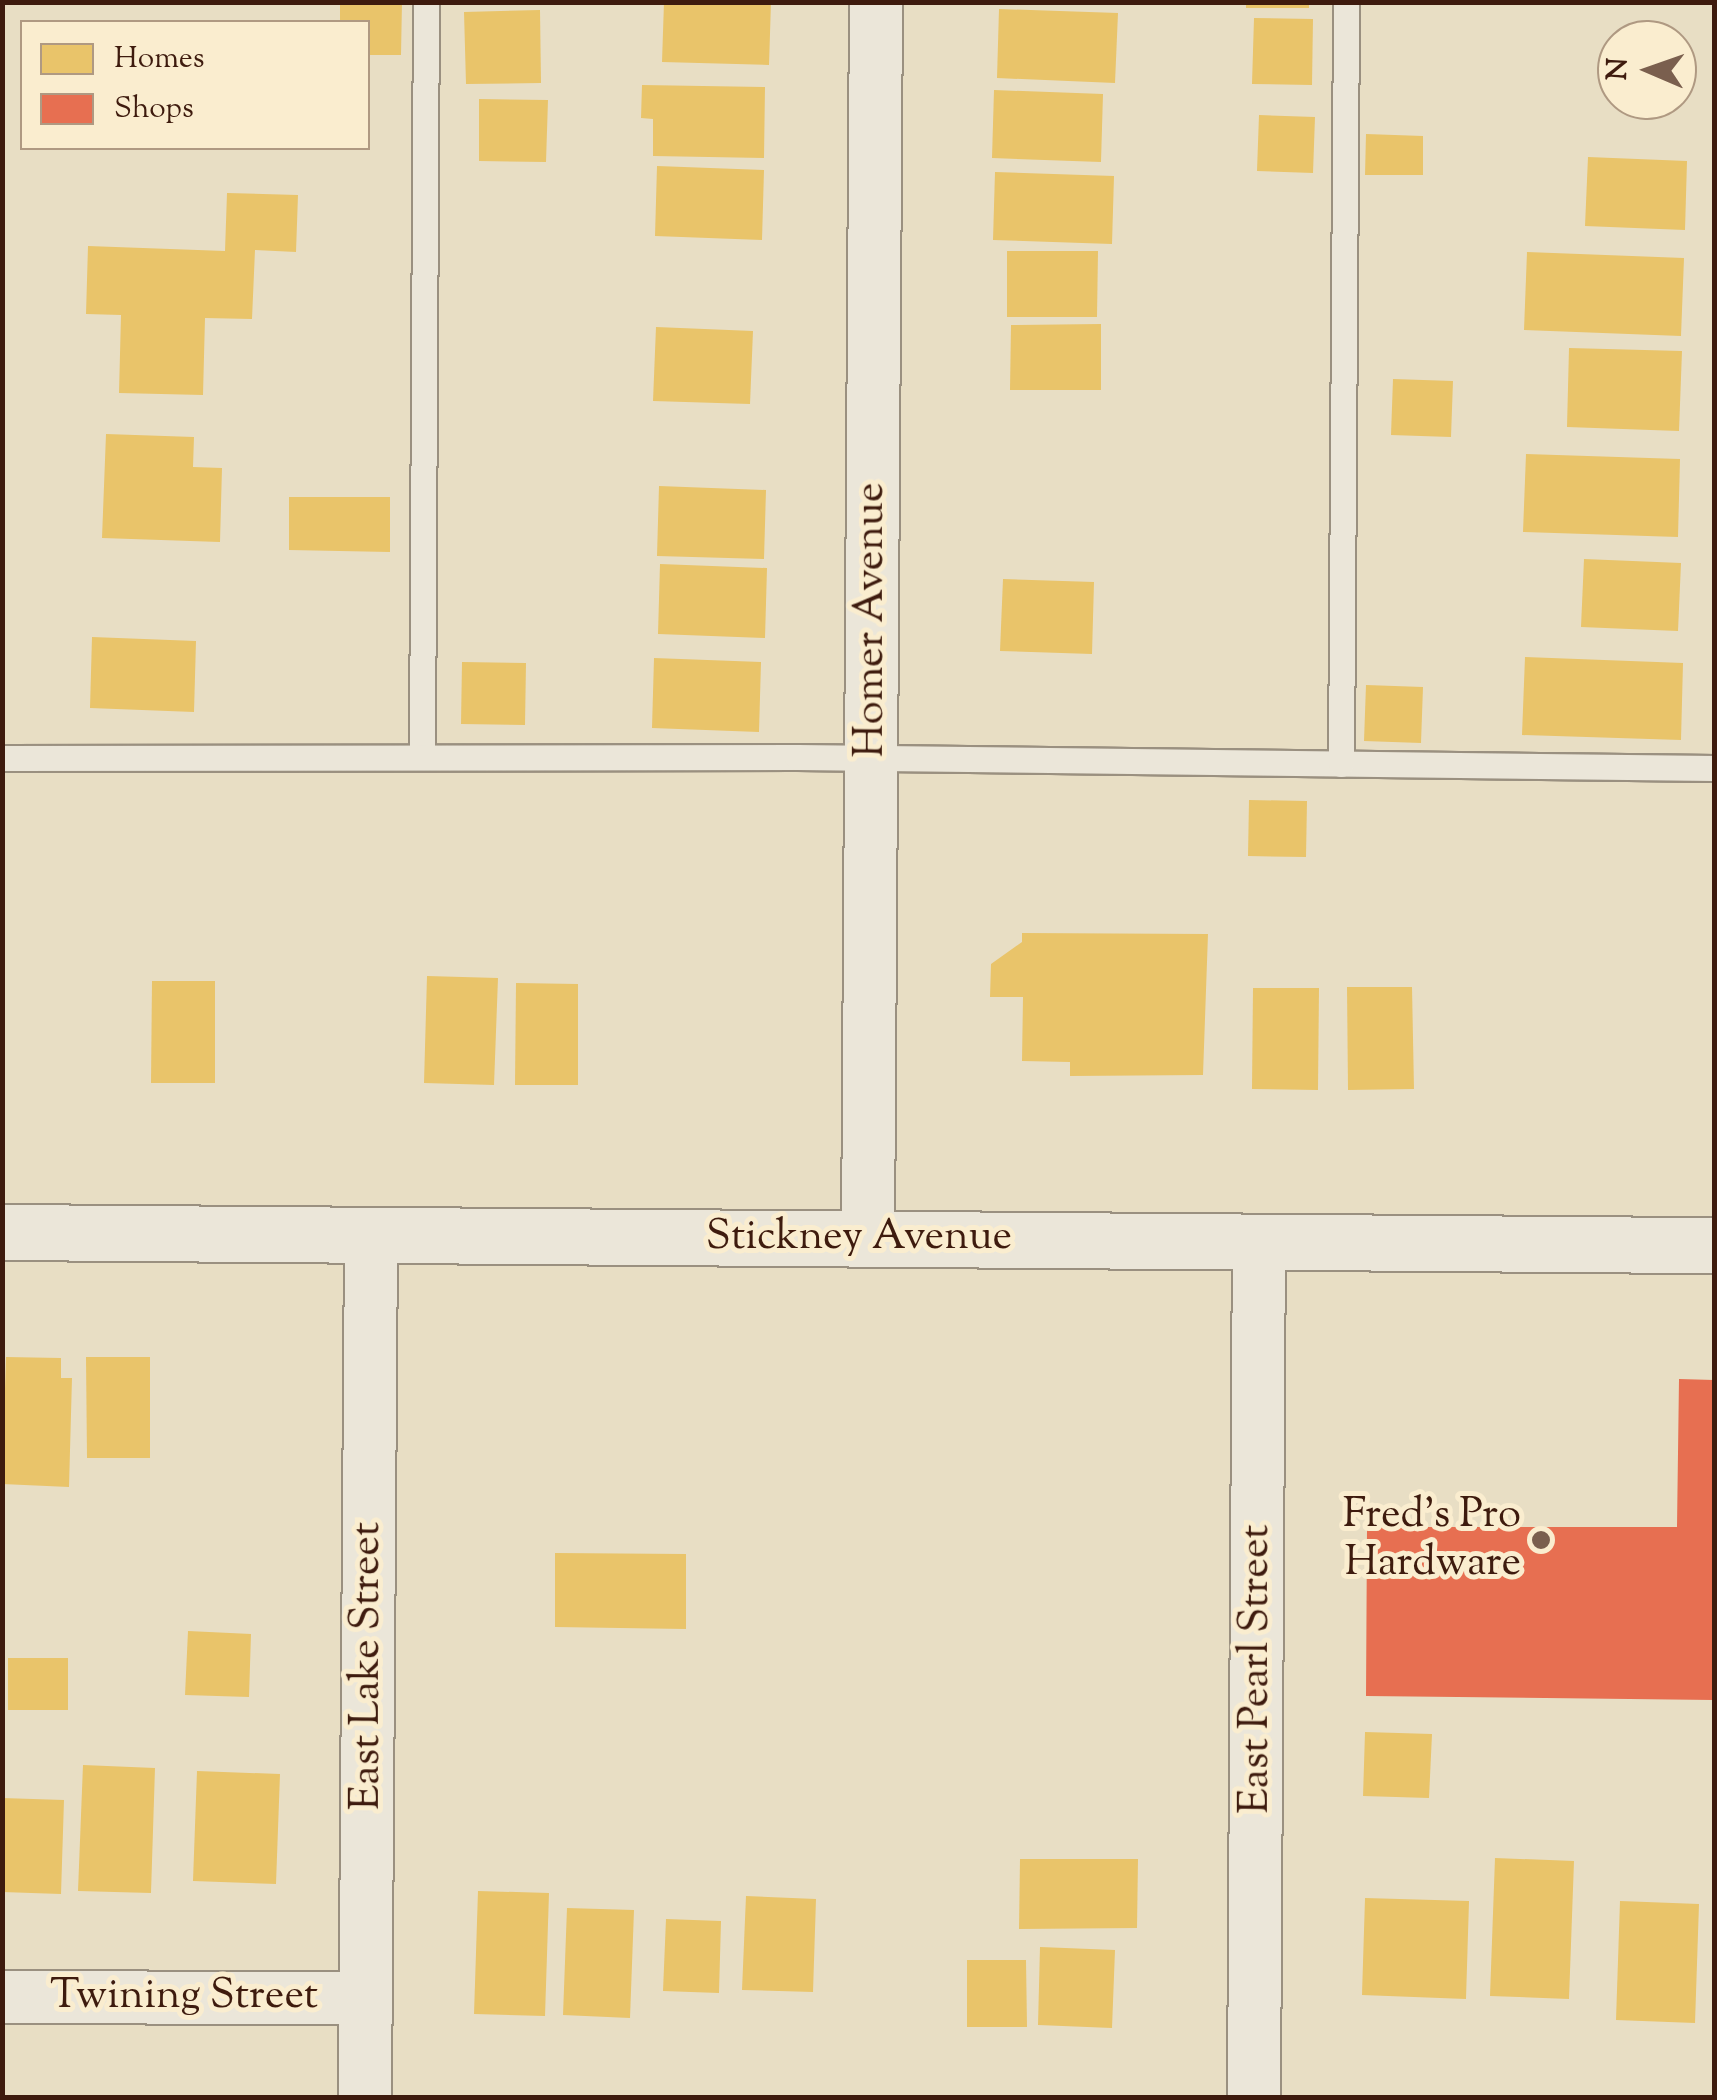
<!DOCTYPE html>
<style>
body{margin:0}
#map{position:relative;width:1717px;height:2100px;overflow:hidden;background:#e8dec4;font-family:"Sorts Mill Goudy",serif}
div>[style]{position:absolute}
.homes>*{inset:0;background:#e9c46a}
.shops>*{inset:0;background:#e76f51}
.roads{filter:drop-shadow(2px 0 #9a9080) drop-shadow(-2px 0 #9a9080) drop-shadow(0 2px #9a9080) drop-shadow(0 -2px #9a9080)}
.service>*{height:25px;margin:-12.5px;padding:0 12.5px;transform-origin:12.5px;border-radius:12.5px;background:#ebe6d9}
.minor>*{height:52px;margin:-26px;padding:0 26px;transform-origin:26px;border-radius:26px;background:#ebe6d9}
.tertiary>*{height:55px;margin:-27.5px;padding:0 27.5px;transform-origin:27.5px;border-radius:27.5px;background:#ebe6d9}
.dots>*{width:28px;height:28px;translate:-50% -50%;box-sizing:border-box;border:5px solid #faedcf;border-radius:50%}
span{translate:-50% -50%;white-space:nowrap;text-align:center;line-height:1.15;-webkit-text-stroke:10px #faedcf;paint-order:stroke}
.street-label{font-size:42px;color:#3e1b0e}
.poi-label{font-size:42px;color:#3e1b0e}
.right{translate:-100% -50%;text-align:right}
.frame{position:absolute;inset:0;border:5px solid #3e1b0e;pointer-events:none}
.legend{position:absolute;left:20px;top:20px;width:350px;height:130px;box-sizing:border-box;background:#faedcf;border:2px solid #af9982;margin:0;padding:12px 18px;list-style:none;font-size:30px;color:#3e1b0e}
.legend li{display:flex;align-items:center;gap:20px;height:50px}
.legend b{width:50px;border:2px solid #af9982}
.north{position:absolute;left:1597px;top:20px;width:100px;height:100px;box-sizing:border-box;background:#faedcf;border:2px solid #af9982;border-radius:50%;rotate:272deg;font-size:28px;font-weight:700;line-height:40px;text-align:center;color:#3e1b0e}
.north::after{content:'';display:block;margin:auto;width:35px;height:45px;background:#7a5f4e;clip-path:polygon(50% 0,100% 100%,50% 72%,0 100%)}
</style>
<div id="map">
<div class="homes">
<i style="clip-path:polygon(340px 2px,402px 2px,401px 55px,368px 55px,368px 22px,340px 22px)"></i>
<i style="clip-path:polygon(664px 2px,771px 2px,769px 65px,662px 62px)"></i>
<i style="clip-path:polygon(1246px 2px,1309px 2px,1309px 8px,1246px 8px)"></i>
<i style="clip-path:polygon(999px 9px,1118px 13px,1115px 83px,997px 78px)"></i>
<i style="clip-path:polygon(540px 10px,541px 83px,466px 84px,464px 12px)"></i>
<i style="clip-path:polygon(1254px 18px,1313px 19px,1312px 85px,1252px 84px)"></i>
<i style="clip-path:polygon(642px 85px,765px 87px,764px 158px,653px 156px,653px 119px,641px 118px)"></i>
<i style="clip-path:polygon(994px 90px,1103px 94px,1101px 162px,992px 158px)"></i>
<i style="clip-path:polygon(479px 99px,548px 100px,546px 162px,479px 161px)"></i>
<i style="clip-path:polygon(1259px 115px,1315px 117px,1313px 173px,1257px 171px)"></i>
<i style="clip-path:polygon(1366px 134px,1423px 136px,1423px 175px,1365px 175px)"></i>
<i style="clip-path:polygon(1588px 157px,1687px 161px,1685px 230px,1585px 226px)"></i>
<i style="clip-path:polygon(657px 166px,764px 170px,762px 240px,655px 236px)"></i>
<i style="clip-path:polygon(995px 172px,1114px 176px,1112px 244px,993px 240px)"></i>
<i style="clip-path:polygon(227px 193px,298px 195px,296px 252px,255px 250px,252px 319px,205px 318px,203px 395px,119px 393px,121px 315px,86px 314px,88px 246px,225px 251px)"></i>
<i style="clip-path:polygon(1007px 251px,1098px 251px,1097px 317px,1007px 317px)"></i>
<i style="clip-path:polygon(1527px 252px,1684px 258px,1681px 336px,1524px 330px)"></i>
<i style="clip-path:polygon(1101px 324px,1101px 390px,1010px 390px,1011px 325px)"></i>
<i style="clip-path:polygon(656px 327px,753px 331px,750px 404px,653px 401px)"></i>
<i style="clip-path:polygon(1569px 348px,1682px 351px,1679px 431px,1567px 427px)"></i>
<i style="clip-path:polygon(1393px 379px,1453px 381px,1451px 437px,1391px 435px)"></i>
<i style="clip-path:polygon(106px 434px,194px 437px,193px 467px,222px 468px,220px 542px,102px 538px)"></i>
<i style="clip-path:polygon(1526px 454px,1680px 459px,1678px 537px,1523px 532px)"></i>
<i style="clip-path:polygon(659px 486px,766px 490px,764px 559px,657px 556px)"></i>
<i style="clip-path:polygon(289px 497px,390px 497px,390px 552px,289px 550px)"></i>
<i style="clip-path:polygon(1584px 559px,1681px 563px,1678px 631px,1581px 627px)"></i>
<i style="clip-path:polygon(660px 564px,767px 568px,765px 638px,658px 634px)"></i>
<i style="clip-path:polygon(1003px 579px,1094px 582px,1092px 654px,1000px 651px)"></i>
<i style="clip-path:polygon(92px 637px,196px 641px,194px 712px,90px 708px)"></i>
<i style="clip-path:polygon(1525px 657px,1683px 663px,1681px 740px,1522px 735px)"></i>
<i style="clip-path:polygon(654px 658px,761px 662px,759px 732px,652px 728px)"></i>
<i style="clip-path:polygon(462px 662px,526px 663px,525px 725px,461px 724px)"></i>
<i style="clip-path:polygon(1366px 685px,1423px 687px,1421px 743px,1364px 741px)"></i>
<i style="clip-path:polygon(1249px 800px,1307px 801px,1306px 857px,1248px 856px)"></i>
<i style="clip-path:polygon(1022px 933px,1208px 934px,1203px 1075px,1070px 1076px,1070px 1062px,1022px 1061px,1023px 997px,990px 997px,991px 964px,1022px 942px)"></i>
<i style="clip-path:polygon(427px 976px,498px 978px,494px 1085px,424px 1083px)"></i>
<i style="clip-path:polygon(152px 981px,215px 981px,215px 1083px,151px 1083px)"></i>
<i style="clip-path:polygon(516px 983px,578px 984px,578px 1085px,515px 1085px)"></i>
<i style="clip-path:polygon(1347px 987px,1412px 987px,1414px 1089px,1348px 1090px)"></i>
<i style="clip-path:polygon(1253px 988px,1319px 988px,1318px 1090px,1252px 1089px)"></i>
<i style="clip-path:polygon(6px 1357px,61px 1358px,61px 1378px,72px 1378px,69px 1487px,2px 1484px)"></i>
<i style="clip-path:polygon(86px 1357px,150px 1357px,150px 1458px,87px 1458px)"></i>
<i style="clip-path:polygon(555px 1553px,686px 1554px,686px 1629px,555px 1627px)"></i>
<i style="clip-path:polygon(188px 1631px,251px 1634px,249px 1697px,185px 1695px)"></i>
<i style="clip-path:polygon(8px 1658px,68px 1658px,68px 1710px,8px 1710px)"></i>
<i style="clip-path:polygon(1365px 1732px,1432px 1734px,1429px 1798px,1363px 1796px)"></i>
<i style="clip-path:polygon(83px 1765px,155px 1768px,151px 1893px,78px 1891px)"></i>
<i style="clip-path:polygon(197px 1771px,280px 1774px,276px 1884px,193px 1881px)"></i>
<i style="clip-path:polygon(2px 1798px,64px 1800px,61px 1894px,2px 1892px)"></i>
<i style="clip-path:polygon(1495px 1858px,1574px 1861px,1569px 1999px,1490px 1996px)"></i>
<i style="clip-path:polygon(1020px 1859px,1138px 1859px,1137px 1928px,1019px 1929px)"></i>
<i style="clip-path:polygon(478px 1891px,549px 1893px,545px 2016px,474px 2014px)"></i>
<i style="clip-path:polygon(746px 1896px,816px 1899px,813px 1992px,742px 1990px)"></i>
<i style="clip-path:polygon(1365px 1898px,1469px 1901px,1466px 1999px,1362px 1995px)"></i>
<i style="clip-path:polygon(1620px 1901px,1699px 1904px,1695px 2023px,1616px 2020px)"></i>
<i style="clip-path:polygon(567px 1908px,634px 1910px,630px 2018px,563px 2015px)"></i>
<i style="clip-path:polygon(666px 1919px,721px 1921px,719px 1993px,663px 1991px)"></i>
<i style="clip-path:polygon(1040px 1947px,1115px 1950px,1112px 2028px,1038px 2025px)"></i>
<i style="clip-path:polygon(967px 1960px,1026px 1960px,1027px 2027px,967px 2027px)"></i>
</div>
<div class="shops">
<i style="clip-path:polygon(1679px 1379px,1714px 1380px,1714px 1700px,1366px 1696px,1367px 1527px,1677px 1527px)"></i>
</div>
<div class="roads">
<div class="service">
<i style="left:422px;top:755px;width:753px;rotate:-89.7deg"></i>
<i style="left:2px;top:758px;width:795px;rotate:-0.07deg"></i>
<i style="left:797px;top:757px;width:917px;rotate:0.69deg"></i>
<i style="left:1341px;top:764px;width:762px;rotate:-89.62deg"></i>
</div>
<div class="minor">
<i style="left:868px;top:1238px;width:1236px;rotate:-89.63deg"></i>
<i style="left:2px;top:1997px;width:363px;rotate:0.2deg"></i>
<i style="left:365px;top:2098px;width:864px;rotate:-89.6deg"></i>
<i style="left:1254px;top:2098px;width:857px;rotate:-89.67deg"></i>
</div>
<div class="tertiary">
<i style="left:2px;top:1232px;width:1712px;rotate:0.44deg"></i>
</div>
</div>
<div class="dots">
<i style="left:1541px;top:1540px;background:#7a5f4e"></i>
</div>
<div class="street-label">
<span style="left:872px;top:620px;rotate:-90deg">Homer Avenue</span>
<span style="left:859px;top:1238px">Stickney Avenue</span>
<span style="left:368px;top:1666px;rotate:-90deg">East Lake Street</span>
<span style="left:1257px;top:1669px;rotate:-90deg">East Pearl Street</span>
<span style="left:184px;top:1997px">Twining Street</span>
</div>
<div class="poi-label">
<span class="right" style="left:1521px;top:1540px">Fred's Pro<br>Hardware</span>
</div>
<div class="frame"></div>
<ul class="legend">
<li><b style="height:28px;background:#e9c46a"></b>Homes</li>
<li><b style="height:28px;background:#e76f51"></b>Shops</li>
</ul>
<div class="north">N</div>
</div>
